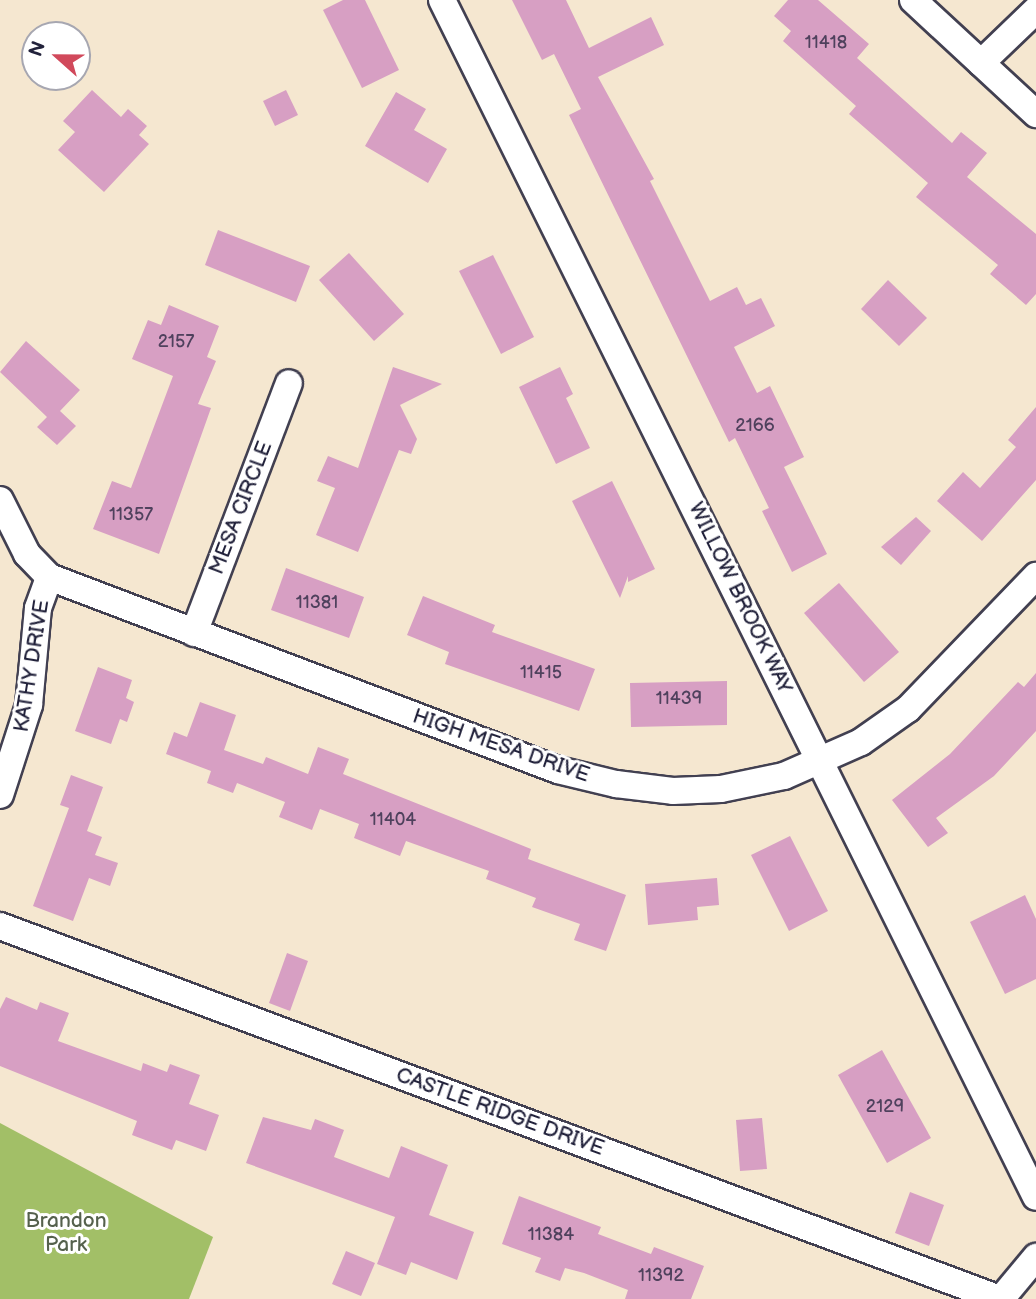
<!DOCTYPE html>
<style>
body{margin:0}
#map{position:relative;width:1036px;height:1299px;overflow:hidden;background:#f5e7d0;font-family:"Balsamiq Sans",sans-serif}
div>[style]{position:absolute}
.green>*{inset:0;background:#a2bf67}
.building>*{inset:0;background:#d79fc3}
.roads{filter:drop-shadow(2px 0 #424051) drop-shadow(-2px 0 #424051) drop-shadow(0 2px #424051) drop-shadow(0 -2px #424051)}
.street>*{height:26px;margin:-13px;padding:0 13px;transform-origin:13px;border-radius:13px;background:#fff}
span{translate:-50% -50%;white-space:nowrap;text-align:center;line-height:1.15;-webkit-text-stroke:6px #fff;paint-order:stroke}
.number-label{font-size:18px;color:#4f415d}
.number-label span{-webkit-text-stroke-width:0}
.street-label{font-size:21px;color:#22223b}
.park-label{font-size:21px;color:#55614d}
.north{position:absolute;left:21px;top:21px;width:70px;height:70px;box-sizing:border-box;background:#fff;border:2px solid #a7a7b1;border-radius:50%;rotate:291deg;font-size:19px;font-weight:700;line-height:28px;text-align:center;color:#22223b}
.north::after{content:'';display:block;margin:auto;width:24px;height:32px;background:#d1495b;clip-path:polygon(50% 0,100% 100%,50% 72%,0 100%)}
</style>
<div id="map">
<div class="green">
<i style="clip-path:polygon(0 1123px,213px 1237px,189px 1299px,0 1299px)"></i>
</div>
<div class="building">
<i style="clip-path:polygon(343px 0,365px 0,399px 70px,362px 88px,323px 10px)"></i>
<i style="clip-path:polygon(512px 0,566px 0,589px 48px,651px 17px,664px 45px,598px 77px,654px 179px,650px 181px,710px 301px,737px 287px,746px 305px,761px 298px,775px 326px,734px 347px,757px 393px,770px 386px,804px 457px,784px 467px,827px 554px,792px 572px,762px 511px,769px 508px,735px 438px,729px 442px,569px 115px,581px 109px,554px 54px,542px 60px)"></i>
<i style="clip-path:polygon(788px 0,818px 0,869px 44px,857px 58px,952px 143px,961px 132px,987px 153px,967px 177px,1036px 234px,1036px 294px,1026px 305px,990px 274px,998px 265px,916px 197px,928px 183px,849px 114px,856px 106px,783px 41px,791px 31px,774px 16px)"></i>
<i style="clip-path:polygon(92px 90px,121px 117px,128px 109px,147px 126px,139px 135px,149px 144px,104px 192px,58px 150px,75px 132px,63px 121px)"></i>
<i style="clip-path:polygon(286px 90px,298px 115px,275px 126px,263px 101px)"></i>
<i style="clip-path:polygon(396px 92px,426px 109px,414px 130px,447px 149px,428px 183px,365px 146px)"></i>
<i style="clip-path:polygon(218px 230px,310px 266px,296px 302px,205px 265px)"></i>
<i style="clip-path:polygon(349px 253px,404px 314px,374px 341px,319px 280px)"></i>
<i style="clip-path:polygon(493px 255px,534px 337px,501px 354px,459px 271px)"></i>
<i style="clip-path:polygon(888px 280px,927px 318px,899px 346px,861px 309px)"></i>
<i style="clip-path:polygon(169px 305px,219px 326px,207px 357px,216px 361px,198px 404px,211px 408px,159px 554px,93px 529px,112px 481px,131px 488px,173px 376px,132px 359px,148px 320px,161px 325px)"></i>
<i style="clip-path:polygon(26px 341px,80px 390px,60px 411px,76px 426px,57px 445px,37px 427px,47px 417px,0 372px)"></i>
<i style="clip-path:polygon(393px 367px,442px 384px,400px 405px,417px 439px,411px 454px,399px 450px,358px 552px,316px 535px,335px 488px,317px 481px,328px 456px,358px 468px)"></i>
<i style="clip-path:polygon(560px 367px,573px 394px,566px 398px,590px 448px,556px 464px,519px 387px)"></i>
<i style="clip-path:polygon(1036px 407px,1036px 480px,982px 541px,937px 501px,963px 472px,980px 488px,1016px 447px,1008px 440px)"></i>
<i style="clip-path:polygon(612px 481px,655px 569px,628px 582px,628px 576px,620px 598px,572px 501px)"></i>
<i style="clip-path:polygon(916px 517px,931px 531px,901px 565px,881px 547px)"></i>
<i style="clip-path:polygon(286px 568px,364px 597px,349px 638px,271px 610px)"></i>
<i style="clip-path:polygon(839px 583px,899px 652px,864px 682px,804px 613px)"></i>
<i style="clip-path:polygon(423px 596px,495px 625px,492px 632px,595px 669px,579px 711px,445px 664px,449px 652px,407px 635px)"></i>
<i style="clip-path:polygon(98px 667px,132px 680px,126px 698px,134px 702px,127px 722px,120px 719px,111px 744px,75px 731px)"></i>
<i style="clip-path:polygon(1036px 673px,1036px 731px,994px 776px,936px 818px,948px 833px,928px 847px,892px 800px,950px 754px,1018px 682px,1024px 687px)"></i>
<i style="clip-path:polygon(727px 681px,727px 725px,631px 727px,630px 683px)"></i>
<i style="clip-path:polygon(200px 702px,236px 715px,224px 750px,263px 764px,266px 757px,308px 774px,318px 747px,349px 759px,343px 774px,531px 849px,528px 859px,626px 895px,606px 951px,574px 940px,580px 924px,532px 907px,536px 898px,486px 879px,489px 871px,406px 841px,400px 856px,354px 838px,359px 824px,320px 809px,312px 830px,279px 817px,285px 802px,237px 783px,233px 793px,207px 783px,211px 771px,166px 754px,174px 732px,187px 737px)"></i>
<i style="clip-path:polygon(71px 775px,103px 787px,87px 831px,102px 837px,95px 855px,118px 863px,110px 886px,89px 878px,73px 921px,33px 906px,69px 808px,60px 805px)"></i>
<i style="clip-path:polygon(790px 836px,828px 911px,789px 931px,751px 855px)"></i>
<i style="clip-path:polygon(717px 878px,719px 905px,697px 907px,698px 920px,648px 925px,645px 884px)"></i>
<i style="clip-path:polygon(1025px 895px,1036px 919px,1036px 979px,1005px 994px,970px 922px)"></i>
<i style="clip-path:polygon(287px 953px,308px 961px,290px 1011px,269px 1003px)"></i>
<i style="clip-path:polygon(6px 997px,37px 1010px,40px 1002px,69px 1013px,58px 1041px,141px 1071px,143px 1063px,167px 1072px,170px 1064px,200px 1075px,189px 1104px,219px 1115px,206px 1151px,176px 1140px,172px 1150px,132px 1135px,137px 1121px,0 1066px,0 1009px)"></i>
<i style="clip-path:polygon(882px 1050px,931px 1138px,887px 1163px,838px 1075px)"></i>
<i style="clip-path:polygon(263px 1117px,311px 1130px,315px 1119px,344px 1130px,334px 1157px,389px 1178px,401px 1146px,448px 1165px,429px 1215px,474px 1232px,457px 1280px,411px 1262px,406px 1275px,377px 1264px,395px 1217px,246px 1163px)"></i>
<i style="clip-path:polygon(762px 1118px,767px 1169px,740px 1171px,736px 1120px)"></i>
<i style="clip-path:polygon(910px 1192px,944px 1205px,929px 1246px,895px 1233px)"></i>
<i style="clip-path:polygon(519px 1196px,601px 1227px,598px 1234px,651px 1254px,654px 1247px,704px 1266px,691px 1299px,625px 1299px,628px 1290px,584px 1273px,565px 1268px,560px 1281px,535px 1272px,541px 1258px,502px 1244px)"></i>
<i style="clip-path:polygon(346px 1251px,375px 1263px,361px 1296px,332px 1284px)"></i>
</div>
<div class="roads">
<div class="street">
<i style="left:442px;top:0;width:1336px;rotate:63.61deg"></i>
<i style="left:913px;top:0;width:168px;rotate:42.8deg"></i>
<i style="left:981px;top:63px;width:76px;rotate:-43.9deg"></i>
<i style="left:0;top:500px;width:60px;rotate:63.4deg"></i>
<i style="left:27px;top:554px;width:32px;rotate:46deg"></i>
<i style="left:49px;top:577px;width:544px;rotate:20.77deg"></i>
<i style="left:558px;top:770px;width:60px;rotate:13.6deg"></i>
<i style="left:616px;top:784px;width:57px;rotate:7deg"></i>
<i style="left:673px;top:791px;width:48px;rotate:-2.4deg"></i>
<i style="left:721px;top:789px;width:64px;rotate:-11.7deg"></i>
<i style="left:784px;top:776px;width:84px;rotate:-23.8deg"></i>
<i style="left:861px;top:742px;width:57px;rotate:-35.1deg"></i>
<i style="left:908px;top:709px;width:185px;rotate:-46.1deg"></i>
<i style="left:194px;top:633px;width:267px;rotate:-69.2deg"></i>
<i style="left:0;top:795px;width:95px;rotate:-72.1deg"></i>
<i style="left:29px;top:705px;width:97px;rotate:-84.7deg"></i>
<i style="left:38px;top:608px;width:33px;rotate:-70deg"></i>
<i style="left:0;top:926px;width:1067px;rotate:20.46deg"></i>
<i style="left:1001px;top:1299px;width:55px;rotate:-50.2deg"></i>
</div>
</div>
<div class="number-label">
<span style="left:826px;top:43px">11418</span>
<span style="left:176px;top:342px">2157</span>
<span style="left:755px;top:426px">2166</span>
<span style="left:131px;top:515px">11357</span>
<span style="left:317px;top:603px">11381</span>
<span style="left:541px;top:673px">11415</span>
<span style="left:679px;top:699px">11439</span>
<span style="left:393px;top:820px">11404</span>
<span style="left:885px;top:1107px">2129</span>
<span style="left:551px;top:1235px">11384</span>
<span style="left:661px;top:1276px">11392</span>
</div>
<div class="street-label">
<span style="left:241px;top:508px;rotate:-69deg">MESA CIRCLE</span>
<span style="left:740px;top:598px;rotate:64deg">WILLOW BROOK WAY</span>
<span style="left:32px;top:666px;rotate:-81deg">KATHY DRIVE</span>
<span style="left:501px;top:746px;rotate:19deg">HIGH MESA DRIVE</span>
<span style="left:500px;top:1112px;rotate:20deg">CASTLE RIDGE DRIVE</span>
</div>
<div class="park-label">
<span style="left:66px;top:1233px">Brandon<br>Park</span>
</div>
<div class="north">N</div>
</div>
